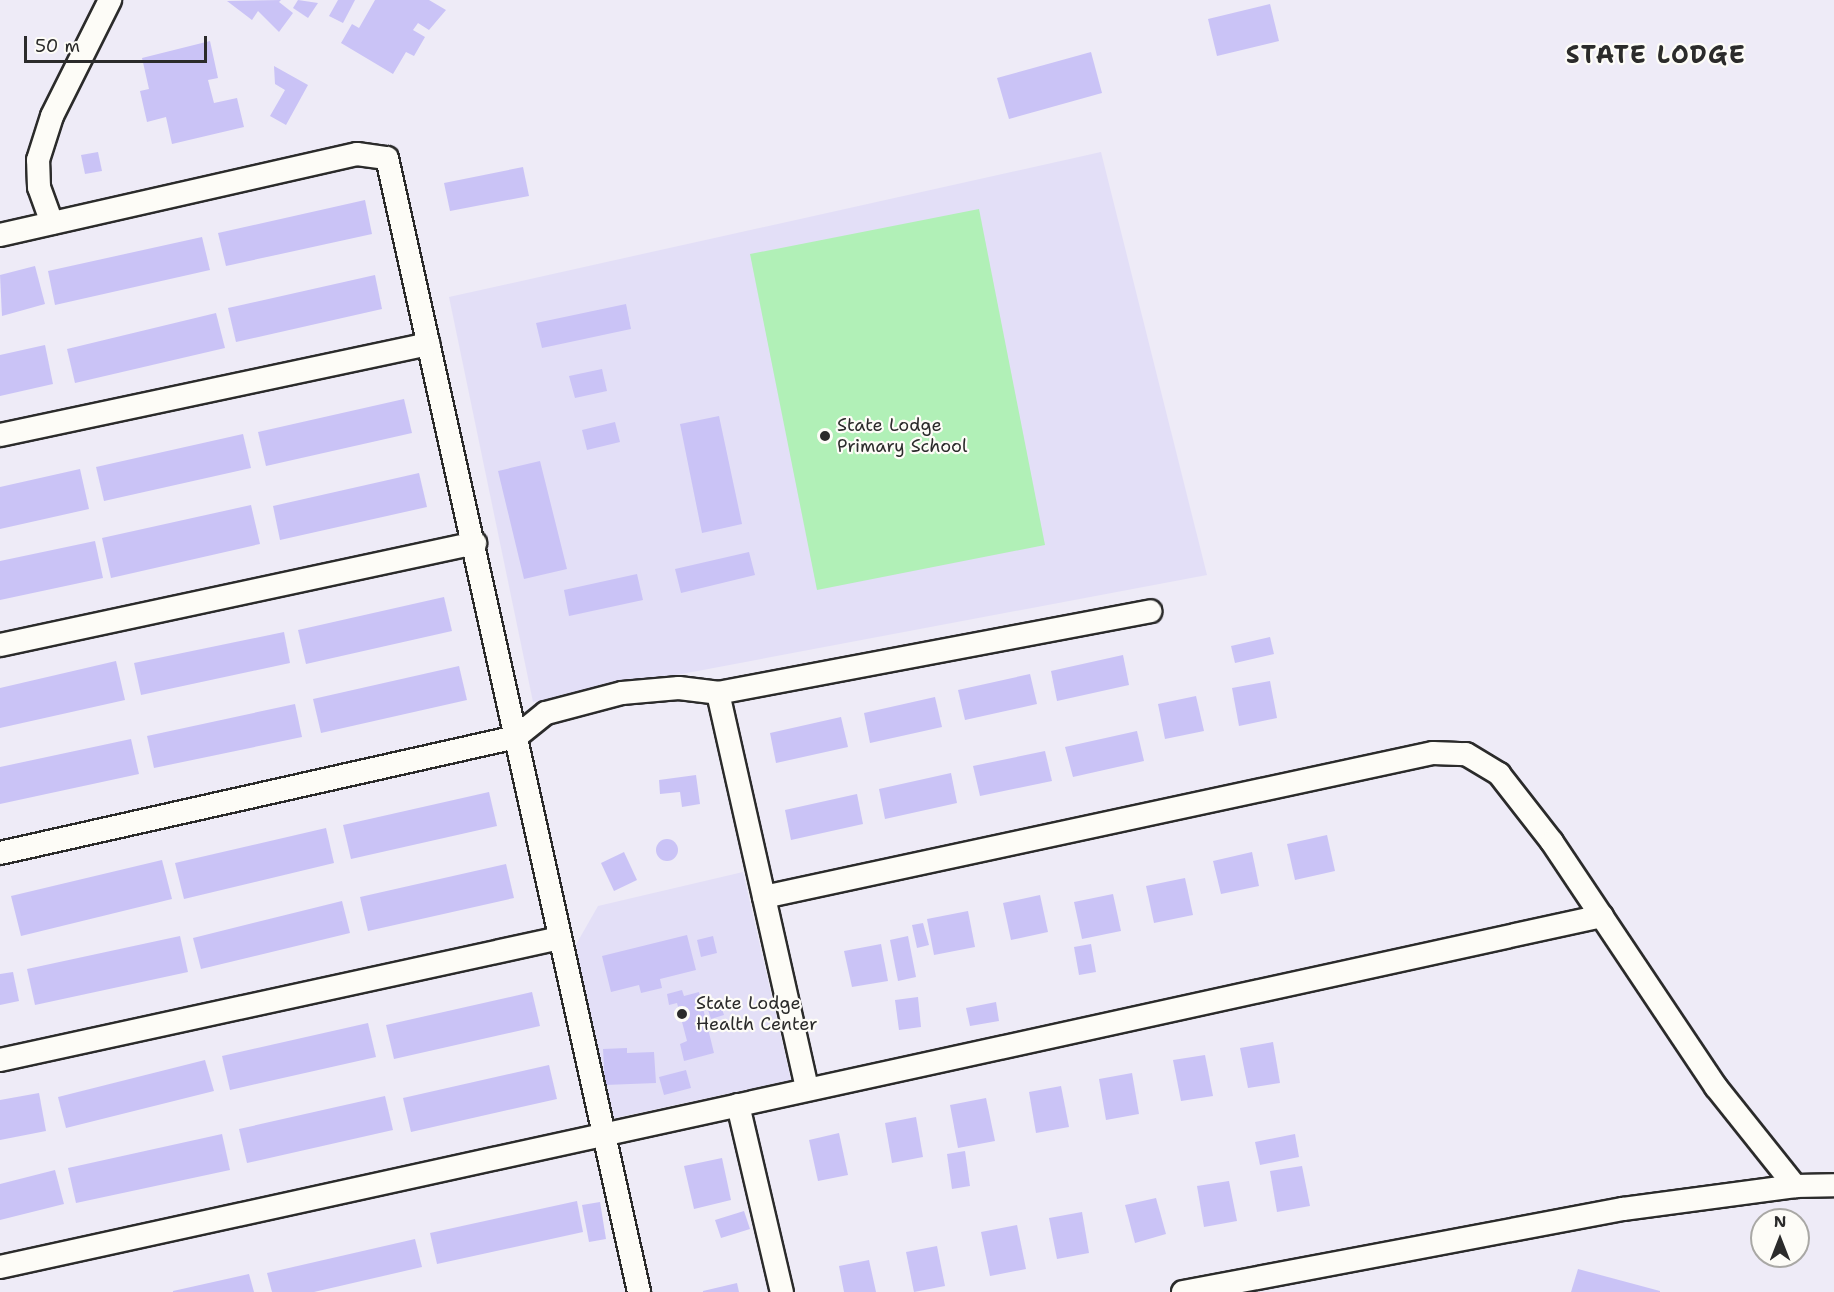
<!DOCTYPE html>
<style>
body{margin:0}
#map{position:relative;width:1834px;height:1292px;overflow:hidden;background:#eeebf7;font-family:"Shantell Sans",sans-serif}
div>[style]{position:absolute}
.built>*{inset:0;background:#e3dff7}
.green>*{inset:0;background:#b1f0b7}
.building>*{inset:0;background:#cac3f6}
.round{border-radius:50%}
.roads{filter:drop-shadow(2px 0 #2b2b2b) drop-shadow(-2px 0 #2b2b2b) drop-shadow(0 2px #2b2b2b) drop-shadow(0 -2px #2b2b2b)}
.street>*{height:22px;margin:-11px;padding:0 11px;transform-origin:11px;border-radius:11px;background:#fdfcf7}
.dots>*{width:16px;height:16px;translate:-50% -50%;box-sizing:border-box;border:3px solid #fdfcf7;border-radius:50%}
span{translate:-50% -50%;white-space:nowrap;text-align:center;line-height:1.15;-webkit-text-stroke:4.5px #fdfcf7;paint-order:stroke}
.poi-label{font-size:18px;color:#2b2b2b}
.left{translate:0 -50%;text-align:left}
.district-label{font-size:24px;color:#2b2b2b;font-weight:700;letter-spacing:1.5px}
.north{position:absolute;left:1750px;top:1208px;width:60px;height:60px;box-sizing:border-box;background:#fdfcf7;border:2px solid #a9a8a5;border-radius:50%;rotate:0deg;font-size:16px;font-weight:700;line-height:24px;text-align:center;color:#2b2b2b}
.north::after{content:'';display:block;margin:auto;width:21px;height:27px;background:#2b2b2b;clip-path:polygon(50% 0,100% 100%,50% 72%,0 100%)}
.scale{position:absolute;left:24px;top:36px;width:183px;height:27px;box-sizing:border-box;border:3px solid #2b2b2b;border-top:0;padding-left:8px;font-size:18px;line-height:21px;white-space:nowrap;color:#2b2b2b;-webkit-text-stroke:4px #fdfcf7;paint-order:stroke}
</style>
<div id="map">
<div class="built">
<i style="clip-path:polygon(1101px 152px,1207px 575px,533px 702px,449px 297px)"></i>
<i style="clip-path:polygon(743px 872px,791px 1080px,610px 1119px,574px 948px,598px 906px)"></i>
</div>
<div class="green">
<i style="clip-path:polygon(979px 209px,1045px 545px,817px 590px,750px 254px)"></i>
</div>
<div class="building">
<i style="clip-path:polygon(281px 0,279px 2px,293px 13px,279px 32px,258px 11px,252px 20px,227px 1px)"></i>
<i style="clip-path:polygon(298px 0,318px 3px,308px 18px,293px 8px)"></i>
<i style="clip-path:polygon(338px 0,355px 0,343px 23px,329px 16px)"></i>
<i style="clip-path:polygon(375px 0,429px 0,446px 10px,429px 30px,418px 23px,413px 30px,425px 37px,414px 56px,406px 52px,393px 74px,341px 43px,352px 24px,359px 28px)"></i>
<i style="clip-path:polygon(1270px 4px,1279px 41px,1217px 56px,1208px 19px)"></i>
<i style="clip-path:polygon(210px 41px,218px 78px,208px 80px,214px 103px,237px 98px,244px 127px,172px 144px,166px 117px,147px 122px,140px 91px,149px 89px,142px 58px)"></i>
<i style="clip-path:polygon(1091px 52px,1102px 93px,1009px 119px,997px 78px)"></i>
<i style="clip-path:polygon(274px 66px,308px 85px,286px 125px,270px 116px,285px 90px,275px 84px)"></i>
<i style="clip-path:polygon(98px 152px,102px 171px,85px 174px,81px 155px)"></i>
<i style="clip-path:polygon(523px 167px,529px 196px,450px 211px,444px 183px)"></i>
<i style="clip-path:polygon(365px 200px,372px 234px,226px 266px,218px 233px)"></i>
<i style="clip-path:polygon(202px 237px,210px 270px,55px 305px,48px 271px)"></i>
<i style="clip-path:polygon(35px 266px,45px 304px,2px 316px,0 275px)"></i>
<i style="clip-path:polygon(375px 275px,382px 309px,236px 342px,228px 308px)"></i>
<i style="clip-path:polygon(626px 304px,631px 329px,542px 348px,536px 323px)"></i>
<i style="clip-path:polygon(216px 313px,225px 348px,75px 383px,67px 349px)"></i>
<i style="clip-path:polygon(45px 345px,53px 384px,0 396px,0 355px)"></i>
<i style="clip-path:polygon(602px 369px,607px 391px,575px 398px,569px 376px)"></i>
<i style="clip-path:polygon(404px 399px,412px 433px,266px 466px,258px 432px)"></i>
<i style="clip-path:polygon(719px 416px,742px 524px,702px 533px,680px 424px)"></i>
<i style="clip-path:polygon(615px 422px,620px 442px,587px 450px,582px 430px)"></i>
<i style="clip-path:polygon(243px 434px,251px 468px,104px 501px,96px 467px)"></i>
<i style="clip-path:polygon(540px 461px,567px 569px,524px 579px,498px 471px)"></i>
<i style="clip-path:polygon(80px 469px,89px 509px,0 529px,0 487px)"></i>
<i style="clip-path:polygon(419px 473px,427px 507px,280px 540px,273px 506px)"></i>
<i style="clip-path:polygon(251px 505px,260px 544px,111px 578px,102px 538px)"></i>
<i style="clip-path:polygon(95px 541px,103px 578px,0 600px,0 561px)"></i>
<i style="clip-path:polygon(749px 552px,755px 575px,681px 593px,675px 569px)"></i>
<i style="clip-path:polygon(637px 574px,643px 600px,569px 616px,564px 590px)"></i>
<i style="clip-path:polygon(444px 597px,452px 631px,306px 664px,298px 630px)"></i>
<i style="clip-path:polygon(284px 632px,290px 663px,141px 695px,134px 663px)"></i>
<i style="clip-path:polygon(1270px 637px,1274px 654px,1235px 663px,1231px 646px)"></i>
<i style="clip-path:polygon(1123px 655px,1129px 685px,1057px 701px,1051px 671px)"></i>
<i style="clip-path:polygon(116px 661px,125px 700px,0 728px,0 688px)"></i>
<i style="clip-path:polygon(459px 666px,467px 700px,321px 733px,313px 699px)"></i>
<i style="clip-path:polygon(1030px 674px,1037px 704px,965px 720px,958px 690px)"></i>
<i style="clip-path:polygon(1270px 681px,1277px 718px,1239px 726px,1232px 688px)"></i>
<i style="clip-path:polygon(1196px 696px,1204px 731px,1165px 739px,1158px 704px)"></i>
<i style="clip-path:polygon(935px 697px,942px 727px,870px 743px,864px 713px)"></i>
<i style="clip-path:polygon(295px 704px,302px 737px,154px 768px,147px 736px)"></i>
<i style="clip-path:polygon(841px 717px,848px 747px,776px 763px,770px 733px)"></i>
<i style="clip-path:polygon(1137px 731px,1144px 761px,1073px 777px,1065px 747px)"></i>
<i style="clip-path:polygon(131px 739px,139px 774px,0 804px,0 767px)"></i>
<i style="clip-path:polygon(1045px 751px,1052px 781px,980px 796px,973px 766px)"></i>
<i style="clip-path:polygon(951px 773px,957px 803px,885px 819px,879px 789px)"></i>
<i style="clip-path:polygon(696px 775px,700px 804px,682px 807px,680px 792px,660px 794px,659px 780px)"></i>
<i style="clip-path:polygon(489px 792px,497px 826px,351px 859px,343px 825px)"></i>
<i style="clip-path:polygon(857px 794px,863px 824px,791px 840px,785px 810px)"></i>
<i style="clip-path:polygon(326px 828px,334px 863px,184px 899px,175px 863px)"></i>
<i style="clip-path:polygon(1327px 835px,1335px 871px,1295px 880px,1287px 844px)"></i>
<i class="round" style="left:656px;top:839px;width:22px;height:22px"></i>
<i style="clip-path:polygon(624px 852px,637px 880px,614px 891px,601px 863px)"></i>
<i style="clip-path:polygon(1252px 852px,1259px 886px,1221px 894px,1213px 861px)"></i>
<i style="clip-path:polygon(162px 860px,172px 899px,21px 936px,11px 896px)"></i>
<i style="clip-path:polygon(506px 864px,514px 898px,368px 931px,360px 897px)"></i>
<i style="clip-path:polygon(1185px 878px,1193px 915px,1154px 923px,1146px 886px)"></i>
<i style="clip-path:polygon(1113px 894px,1121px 931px,1082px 939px,1074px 902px)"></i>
<i style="clip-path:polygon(1040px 895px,1048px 932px,1011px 940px,1003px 903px)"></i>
<i style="clip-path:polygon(342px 901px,350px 933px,201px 969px,193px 938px)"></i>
<i style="clip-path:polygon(968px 911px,975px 947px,934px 955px,927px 919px)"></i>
<i style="clip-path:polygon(923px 923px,929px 945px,917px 948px,912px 925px)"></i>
<i style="clip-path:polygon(687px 935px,696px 970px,660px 979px,662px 988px,641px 993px,639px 985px,611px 992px,602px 956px)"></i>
<i style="clip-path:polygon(180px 936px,188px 972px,35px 1005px,27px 969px)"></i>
<i style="clip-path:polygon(713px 936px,717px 953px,701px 957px,697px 940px)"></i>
<i style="clip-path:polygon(908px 936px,916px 977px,898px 981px,890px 940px)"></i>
<i style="clip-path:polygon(881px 944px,888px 981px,852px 987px,844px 951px)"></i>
<i style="clip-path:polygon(1091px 944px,1096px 972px,1079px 975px,1074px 947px)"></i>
<i style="clip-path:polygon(13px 972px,19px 1001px,0 1005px,0 974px)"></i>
<i style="clip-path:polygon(682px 990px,684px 996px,699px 992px,714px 1053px,684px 1061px,680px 1044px,687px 1041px,677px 1003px,669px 1005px,667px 994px)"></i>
<i style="clip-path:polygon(532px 992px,540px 1026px,394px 1059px,386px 1025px)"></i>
<i style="clip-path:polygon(918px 997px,921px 1027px,899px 1030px,895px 1000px)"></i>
<i style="clip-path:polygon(719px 1000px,724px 1015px,711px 1019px,706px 1004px)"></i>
<i style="clip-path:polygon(996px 1002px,999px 1021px,970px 1026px,966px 1008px)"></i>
<i style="clip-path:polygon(368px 1023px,376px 1057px,230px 1090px,222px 1056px)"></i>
<i style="clip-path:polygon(1273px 1042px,1280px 1083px,1248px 1088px,1240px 1048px)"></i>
<i style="clip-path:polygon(627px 1048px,627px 1053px,654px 1052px,656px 1083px,605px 1085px,603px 1049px)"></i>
<i style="clip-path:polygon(1205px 1055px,1213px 1096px,1181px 1101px,1173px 1060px)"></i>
<i style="clip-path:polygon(205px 1060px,214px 1091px,66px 1128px,58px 1097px)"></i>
<i style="clip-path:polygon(549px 1065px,557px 1099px,411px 1132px,403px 1098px)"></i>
<i style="clip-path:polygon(686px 1070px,691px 1088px,664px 1095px,659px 1077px)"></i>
<i style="clip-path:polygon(1132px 1073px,1139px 1114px,1106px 1120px,1099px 1079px)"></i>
<i style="clip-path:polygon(1061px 1086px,1069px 1127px,1036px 1133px,1029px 1092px)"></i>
<i style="clip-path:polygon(39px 1093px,46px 1131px,0 1140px,0 1100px)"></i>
<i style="clip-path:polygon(385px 1096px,393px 1130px,247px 1163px,239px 1129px)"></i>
<i style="clip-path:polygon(986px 1098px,995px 1141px,958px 1148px,950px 1105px)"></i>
<i style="clip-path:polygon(916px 1117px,923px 1157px,892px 1163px,885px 1123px)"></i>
<i style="clip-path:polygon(839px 1133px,848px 1175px,818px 1181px,809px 1140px)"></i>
<i style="clip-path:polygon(222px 1134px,230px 1170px,76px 1203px,68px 1168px)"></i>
<i style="clip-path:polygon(1295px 1134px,1299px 1157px,1260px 1165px,1255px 1142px)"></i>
<i style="clip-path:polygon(965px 1151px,970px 1186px,952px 1189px,947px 1154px)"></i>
<i style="clip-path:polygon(722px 1158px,731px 1200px,694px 1209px,684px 1166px)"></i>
<i style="clip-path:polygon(1302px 1166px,1310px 1206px,1277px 1212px,1270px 1171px)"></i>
<i style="clip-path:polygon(55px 1170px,64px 1204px,0 1220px,0 1184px)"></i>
<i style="clip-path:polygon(1229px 1181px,1237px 1221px,1204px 1227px,1197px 1186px)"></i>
<i style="clip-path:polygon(1156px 1198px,1166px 1234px,1135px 1243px,1125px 1205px)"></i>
<i style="clip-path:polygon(577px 1201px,583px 1232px,437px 1264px,430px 1233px)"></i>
<i style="clip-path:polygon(600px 1202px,606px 1239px,589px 1242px,582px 1205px)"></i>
<i style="clip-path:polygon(744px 1211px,750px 1229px,721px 1238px,715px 1220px)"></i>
<i style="clip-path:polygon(1082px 1212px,1089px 1253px,1057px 1259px,1049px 1218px)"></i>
<i style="clip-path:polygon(1017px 1225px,1026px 1269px,990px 1276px,981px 1232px)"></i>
<i style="clip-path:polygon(415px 1239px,422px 1267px,314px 1292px,272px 1292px,267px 1273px)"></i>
<i style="clip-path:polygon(937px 1246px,945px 1286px,914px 1292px,906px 1252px)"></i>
<i style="clip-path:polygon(869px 1260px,876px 1292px,844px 1292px,839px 1266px)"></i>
<i style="clip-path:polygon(1578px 1269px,1660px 1291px,1660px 1292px,1571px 1292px)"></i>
<i style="clip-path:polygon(249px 1274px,254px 1292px,173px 1292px,173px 1291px)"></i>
<i style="clip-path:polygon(737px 1283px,739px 1292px,703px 1292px,703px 1291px)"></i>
</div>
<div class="roads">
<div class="street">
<i style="left:52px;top:223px;width:38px;rotate:-110deg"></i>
<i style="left:39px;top:187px;width:27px;rotate:-92deg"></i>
<i style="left:38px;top:160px;width:46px;rotate:-72.3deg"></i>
<i style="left:52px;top:116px;width:130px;rotate:-63.4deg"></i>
<i style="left:0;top:235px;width:366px;rotate:-12.8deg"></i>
<i style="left:357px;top:154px;width:30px;rotate:8deg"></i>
<i style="left:387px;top:158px;width:1162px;rotate:77.47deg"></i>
<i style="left:0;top:435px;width:438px;rotate:-12deg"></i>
<i style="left:0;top:645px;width:486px;rotate:-12.1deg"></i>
<i style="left:718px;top:693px;width:406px;rotate:77.3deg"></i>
<i style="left:0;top:853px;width:529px;rotate:-12.67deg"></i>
<i style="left:516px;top:737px;width:38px;rotate:-39deg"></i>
<i style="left:546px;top:713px;width:79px;rotate:-14.7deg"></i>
<i style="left:622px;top:693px;width:57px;rotate:-5deg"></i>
<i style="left:679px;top:688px;width:39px;rotate:7deg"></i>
<i style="left:718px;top:693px;width:440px;rotate:-10.7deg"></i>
<i style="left:764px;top:897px;width:684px;rotate:-12.15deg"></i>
<i style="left:1433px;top:753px;width:33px;rotate:2deg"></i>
<i style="left:1466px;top:754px;width:39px;rotate:31deg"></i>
<i style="left:1499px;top:774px;width:86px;rotate:52.1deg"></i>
<i style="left:1552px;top:842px;width:295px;rotate:56.2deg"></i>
<i style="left:1716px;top:1087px;width:127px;rotate:51.4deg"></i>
<i style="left:0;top:1060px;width:573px;rotate:-12.29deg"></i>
<i style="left:738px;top:1105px;width:192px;rotate:76.8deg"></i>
<i style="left:0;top:1267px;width:1640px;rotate:-12.36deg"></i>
<i style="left:1183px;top:1292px;width:448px;rotate:-10.7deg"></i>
<i style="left:1623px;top:1209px;width:174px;rotate:-7.6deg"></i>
<i style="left:1795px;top:1186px;width:39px;rotate:-1deg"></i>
</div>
</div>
<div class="dots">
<i style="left:825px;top:436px;background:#2b2b2b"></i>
<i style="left:682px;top:1014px;background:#2b2b2b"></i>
</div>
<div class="poi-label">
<span class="left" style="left:837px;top:436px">State Lodge<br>Primary School</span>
<span class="left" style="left:696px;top:1014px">State Lodge<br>Health Center</span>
</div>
<div class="district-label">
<span style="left:1656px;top:56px">STATE LODGE</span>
</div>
<div class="north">N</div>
<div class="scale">50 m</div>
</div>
